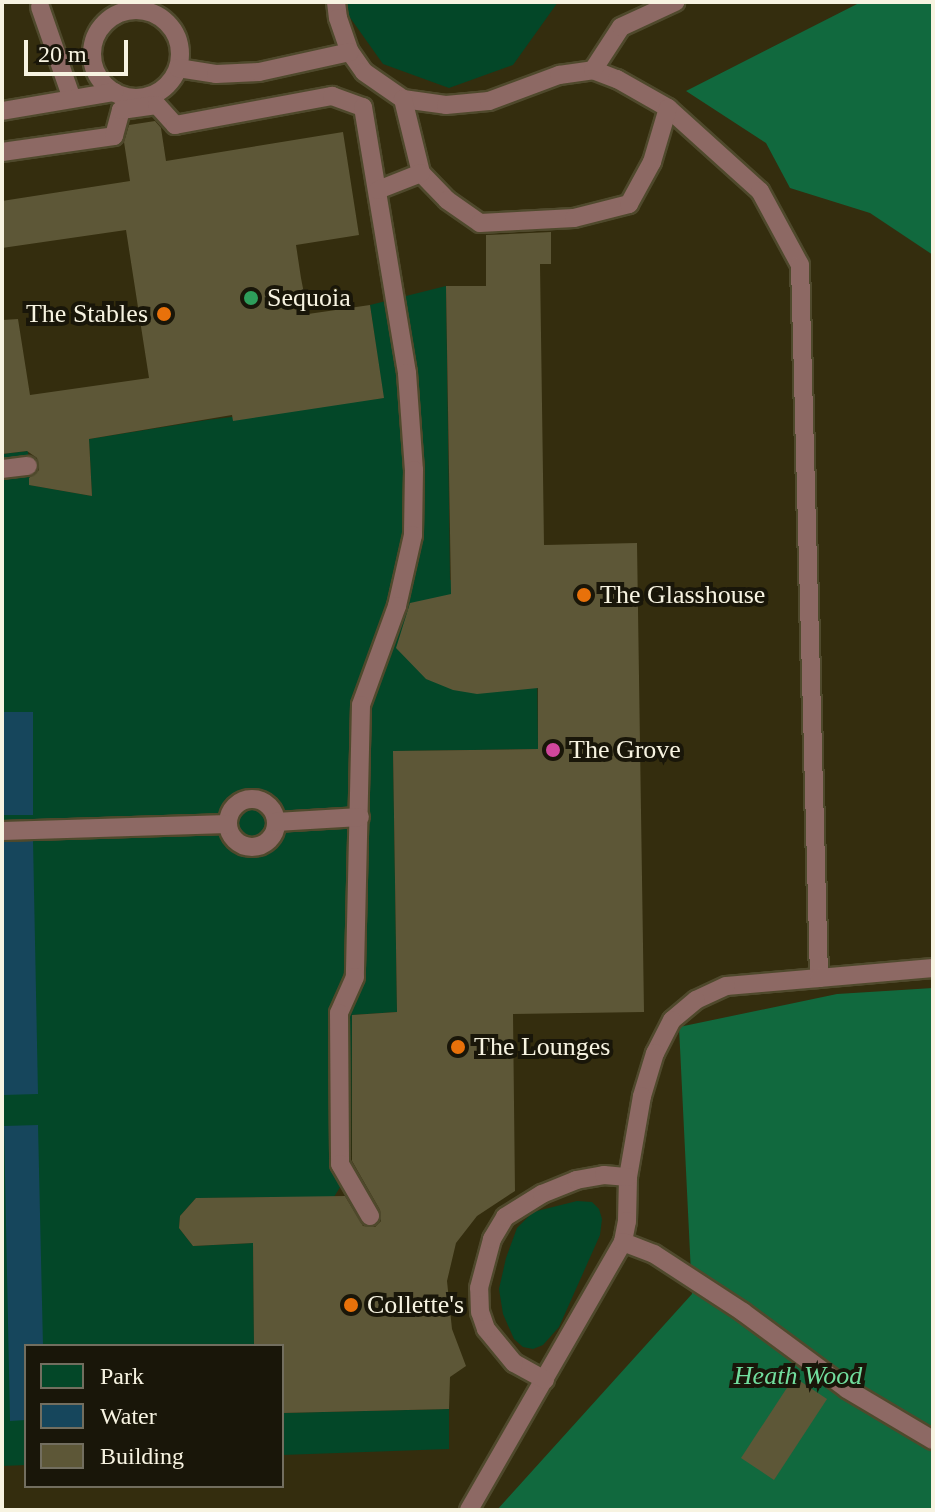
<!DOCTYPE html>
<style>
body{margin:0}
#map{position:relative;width:935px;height:1512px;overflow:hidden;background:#342d0e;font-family:"Times New Roman",serif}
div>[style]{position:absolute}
.green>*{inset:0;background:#034728}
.forest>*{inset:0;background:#11693e}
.water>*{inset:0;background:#16465c}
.building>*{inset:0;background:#5d5737}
.roads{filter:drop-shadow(2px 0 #4f492c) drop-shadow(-2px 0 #4f492c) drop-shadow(0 2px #4f492c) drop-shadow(0 -2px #4f492c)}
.lane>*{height:18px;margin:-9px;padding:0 9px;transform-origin:9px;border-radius:9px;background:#8d6964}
.lane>.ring{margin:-9px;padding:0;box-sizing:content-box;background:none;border:18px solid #8d6964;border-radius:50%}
.dots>*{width:22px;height:22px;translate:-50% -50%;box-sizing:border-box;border:4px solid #191609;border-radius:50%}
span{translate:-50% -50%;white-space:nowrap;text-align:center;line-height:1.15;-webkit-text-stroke:8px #191609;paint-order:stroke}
.poi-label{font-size:26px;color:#f7f3e1}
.left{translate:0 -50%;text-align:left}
.right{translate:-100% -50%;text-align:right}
.park-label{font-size:26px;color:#71dd9d;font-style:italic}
.frame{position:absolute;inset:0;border:4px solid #f7f3e1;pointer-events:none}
.legend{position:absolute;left:24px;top:1344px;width:260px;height:144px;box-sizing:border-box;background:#191609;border:2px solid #726e5f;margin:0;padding:10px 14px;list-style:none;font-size:24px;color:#f7f3e1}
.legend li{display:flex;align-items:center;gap:16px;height:40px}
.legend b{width:40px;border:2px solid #726e5f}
.scale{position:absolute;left:24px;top:40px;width:104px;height:36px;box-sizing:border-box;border:4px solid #f7f3e1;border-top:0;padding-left:10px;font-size:24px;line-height:28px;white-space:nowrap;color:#f7f3e1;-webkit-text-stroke:6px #191609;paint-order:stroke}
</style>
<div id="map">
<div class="green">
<i style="clip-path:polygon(339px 2px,558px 2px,513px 65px,449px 88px,383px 64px)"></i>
<i style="clip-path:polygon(446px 286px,450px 580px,536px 580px,538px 749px,393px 751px,397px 1012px,352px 1015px,351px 1169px,334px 1197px,196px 1198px,180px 1216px,179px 1228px,193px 1246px,253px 1243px,254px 1346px,26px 1346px,26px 1465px,2px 1466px,2px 454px,28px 451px,30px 485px,92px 496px,89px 439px,207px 420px,383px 398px,370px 305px)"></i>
<i style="clip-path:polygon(577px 1201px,592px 1202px,599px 1209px,602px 1219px,600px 1235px,559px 1327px,543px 1345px,533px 1349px,523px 1347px,514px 1339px,503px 1314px,499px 1289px,506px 1258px,517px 1228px,533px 1212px)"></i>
<i style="clip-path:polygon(449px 1409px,449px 1449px,282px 1455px,282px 1413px)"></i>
</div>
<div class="forest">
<i style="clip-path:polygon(861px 2px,933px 2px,933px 255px,870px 213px,790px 188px,766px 143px,686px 91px)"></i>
<i style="clip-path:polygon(933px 988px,933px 1510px,497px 1510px,692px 1294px,679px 1027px,837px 994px)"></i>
</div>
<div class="water">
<i style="clip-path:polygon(2px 712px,33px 712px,33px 815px,2px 815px)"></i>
<i style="clip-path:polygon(33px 840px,38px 1094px,3px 1095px,2px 841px)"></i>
<i style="clip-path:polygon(38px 1125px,43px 1346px,26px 1346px,26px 1420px,10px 1421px,4px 1126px)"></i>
</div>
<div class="building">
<i style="clip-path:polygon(155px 121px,161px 128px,166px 161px,343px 132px,359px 235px,296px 245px,301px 278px,308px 314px,370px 305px,384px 398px,233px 421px,232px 415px,89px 439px,92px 496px,29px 485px,29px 478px,39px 470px,37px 458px,27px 451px,2px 454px,2px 320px,18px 319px,30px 395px,149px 378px,126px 230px,2px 248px,2px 201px,130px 181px,124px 142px,129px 125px)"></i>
<i style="clip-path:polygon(551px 232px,551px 264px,540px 264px,544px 545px,637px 543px,644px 1012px,513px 1014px,515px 1191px,477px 1216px,456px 1243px,447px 1281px,452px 1329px,466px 1366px,450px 1377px,449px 1409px,282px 1413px,282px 1346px,254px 1346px,253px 1243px,193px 1246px,179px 1228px,180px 1216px,196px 1198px,345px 1196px,363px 1226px,375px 1227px,381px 1221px,380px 1210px,352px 1161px,352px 1015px,397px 1012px,393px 751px,538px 749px,538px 688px,477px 694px,453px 690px,426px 679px,396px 648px,410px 603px,451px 594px,446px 286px,486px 286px,486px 235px)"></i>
<i style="clip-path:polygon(794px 1377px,827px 1399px,774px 1480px,741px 1458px)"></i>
</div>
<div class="roads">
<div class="lane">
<i style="left:336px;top:2px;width:16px;rotate:83deg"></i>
<i style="left:338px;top:18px;width:36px;rotate:71deg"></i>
<i style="left:350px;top:52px;width:24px;rotate:55deg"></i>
<i style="left:364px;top:72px;width:47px;rotate:34.7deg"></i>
<i style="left:403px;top:99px;width:43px;rotate:7.9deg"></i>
<i style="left:446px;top:105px;width:43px;rotate:-5.3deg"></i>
<i style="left:489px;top:101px;width:75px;rotate:-20.4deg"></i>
<i style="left:559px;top:75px;width:34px;rotate:-8deg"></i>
<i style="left:593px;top:70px;width:26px;rotate:21deg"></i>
<i style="left:617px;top:79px;width:59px;rotate:29.6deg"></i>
<i style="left:668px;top:108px;width:124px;rotate:42.1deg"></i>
<i style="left:760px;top:191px;width:84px;rotate:61.6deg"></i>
<i style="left:800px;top:265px;width:713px;rotate:88.47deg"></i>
<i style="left:819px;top:978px;width:93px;rotate:175.1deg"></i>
<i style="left:726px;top:986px;width:33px;rotate:155deg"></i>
<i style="left:696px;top:1000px;width:31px;rotate:140deg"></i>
<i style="left:672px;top:1020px;width:37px;rotate:117deg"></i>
<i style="left:655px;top:1053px;width:45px;rotate:106.8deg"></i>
<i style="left:642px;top:1096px;width:82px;rotate:99.8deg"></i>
<i style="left:628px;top:1177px;width:44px;rotate:91.3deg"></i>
<i style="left:627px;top:1221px;width:21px;rotate:101deg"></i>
<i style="left:623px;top:1242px;width:309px;rotate:119.9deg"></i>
<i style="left:40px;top:7px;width:97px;rotate:70.8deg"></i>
<i class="ring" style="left:92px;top:10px;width:70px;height:70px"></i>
<i style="left:178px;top:68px;width:38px;rotate:9deg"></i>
<i style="left:216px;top:74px;width:43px;rotate:-2.7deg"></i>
<i style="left:259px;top:72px;width:93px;rotate:-12.4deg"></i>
<i style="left:593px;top:70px;width:51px;rotate:-56.9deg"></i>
<i style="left:621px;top:27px;width:60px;rotate:-24.8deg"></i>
<i style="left:403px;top:99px;width:76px;rotate:76.3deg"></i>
<i style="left:421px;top:173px;width:37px;rotate:46deg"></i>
<i style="left:447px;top:200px;width:40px;rotate:34.9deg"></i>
<i style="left:480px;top:223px;width:94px;rotate:-3deg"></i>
<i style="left:574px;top:218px;width:57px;rotate:-14.3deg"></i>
<i style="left:629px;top:204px;width:48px;rotate:-61.3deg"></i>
<i style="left:652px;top:162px;width:56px;rotate:-73.5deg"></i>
<i style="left:2px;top:111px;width:114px;rotate:-9.6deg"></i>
<i style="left:2px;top:152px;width:113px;rotate:-8.1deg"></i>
<i style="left:114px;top:136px;width:27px;rotate:-75deg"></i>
<i style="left:121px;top:110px;width:36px;rotate:-8deg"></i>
<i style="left:157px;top:105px;width:27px;rotate:48deg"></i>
<i style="left:175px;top:125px;width:160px;rotate:-10.5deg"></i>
<i style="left:332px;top:96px;width:33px;rotate:20deg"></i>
<i style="left:363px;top:107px;width:270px;rotate:80.6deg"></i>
<i style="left:407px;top:373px;width:97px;rotate:85.9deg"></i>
<i style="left:414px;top:470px;width:65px;rotate:90.9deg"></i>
<i style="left:413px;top:535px;width:73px;rotate:102.7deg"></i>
<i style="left:397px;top:606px;width:105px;rotate:110deg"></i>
<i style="left:361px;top:705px;width:272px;rotate:91.3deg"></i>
<i style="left:355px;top:977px;width:39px;rotate:114deg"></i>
<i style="left:339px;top:1013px;width:151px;rotate:89.6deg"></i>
<i style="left:340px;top:1164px;width:60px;rotate:60deg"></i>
<i style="left:378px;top:190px;width:46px;rotate:-21.6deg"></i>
<i style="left:2px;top:469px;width:26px;rotate:-7deg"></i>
<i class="ring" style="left:228px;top:799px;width:30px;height:30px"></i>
<i style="left:276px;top:822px;width:84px;rotate:-3.4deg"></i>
<i style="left:2px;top:831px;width:226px;rotate:-1.8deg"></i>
<i style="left:819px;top:978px;width:114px;rotate:-5deg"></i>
<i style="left:623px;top:1242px;width:33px;rotate:21deg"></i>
<i style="left:654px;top:1254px;width:106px;rotate:33.1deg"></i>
<i style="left:743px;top:1312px;width:129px;rotate:36.5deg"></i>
<i style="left:847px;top:1389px;width:100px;rotate:30.7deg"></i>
<i style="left:545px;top:1380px;width:35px;rotate:-151deg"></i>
<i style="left:514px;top:1363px;width:44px;rotate:-129.5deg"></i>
<i style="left:486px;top:1329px;width:18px;rotate:-109deg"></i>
<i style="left:480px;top:1312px;width:24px;rotate:-92deg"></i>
<i style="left:479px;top:1288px;width:51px;rotate:-75.1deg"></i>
<i style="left:492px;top:1239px;width:26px;rotate:-59deg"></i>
<i style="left:505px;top:1217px;width:44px;rotate:-31.9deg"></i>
<i style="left:542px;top:1194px;width:37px;rotate:-22deg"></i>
<i style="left:576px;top:1180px;width:28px;rotate:-10deg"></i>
<i style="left:604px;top:1175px;width:24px;rotate:5deg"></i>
</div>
</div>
<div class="dots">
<i style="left:251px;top:298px;background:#2e9e5b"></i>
<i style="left:164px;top:314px;background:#e8710a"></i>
<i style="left:584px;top:595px;background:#e8710a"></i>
<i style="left:553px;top:750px;background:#d1479c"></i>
<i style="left:458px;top:1047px;background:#e8710a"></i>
<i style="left:351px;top:1305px;background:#e8710a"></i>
</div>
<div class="poi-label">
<span class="left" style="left:267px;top:298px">Sequoia</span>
<span class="right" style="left:148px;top:314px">The Stables</span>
<span class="left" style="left:600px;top:595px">The Glasshouse</span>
<span class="left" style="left:569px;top:750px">The Grove</span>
<span class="left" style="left:474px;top:1047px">The Lounges</span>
<span class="left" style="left:367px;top:1305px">Collette's</span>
</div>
<div class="park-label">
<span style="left:798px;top:1376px">Heath Wood</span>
</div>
<div class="frame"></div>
<ul class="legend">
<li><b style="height:22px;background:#034728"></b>Park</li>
<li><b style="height:22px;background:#16465c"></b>Water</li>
<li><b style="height:22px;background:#5d5737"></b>Building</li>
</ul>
<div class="scale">20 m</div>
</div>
